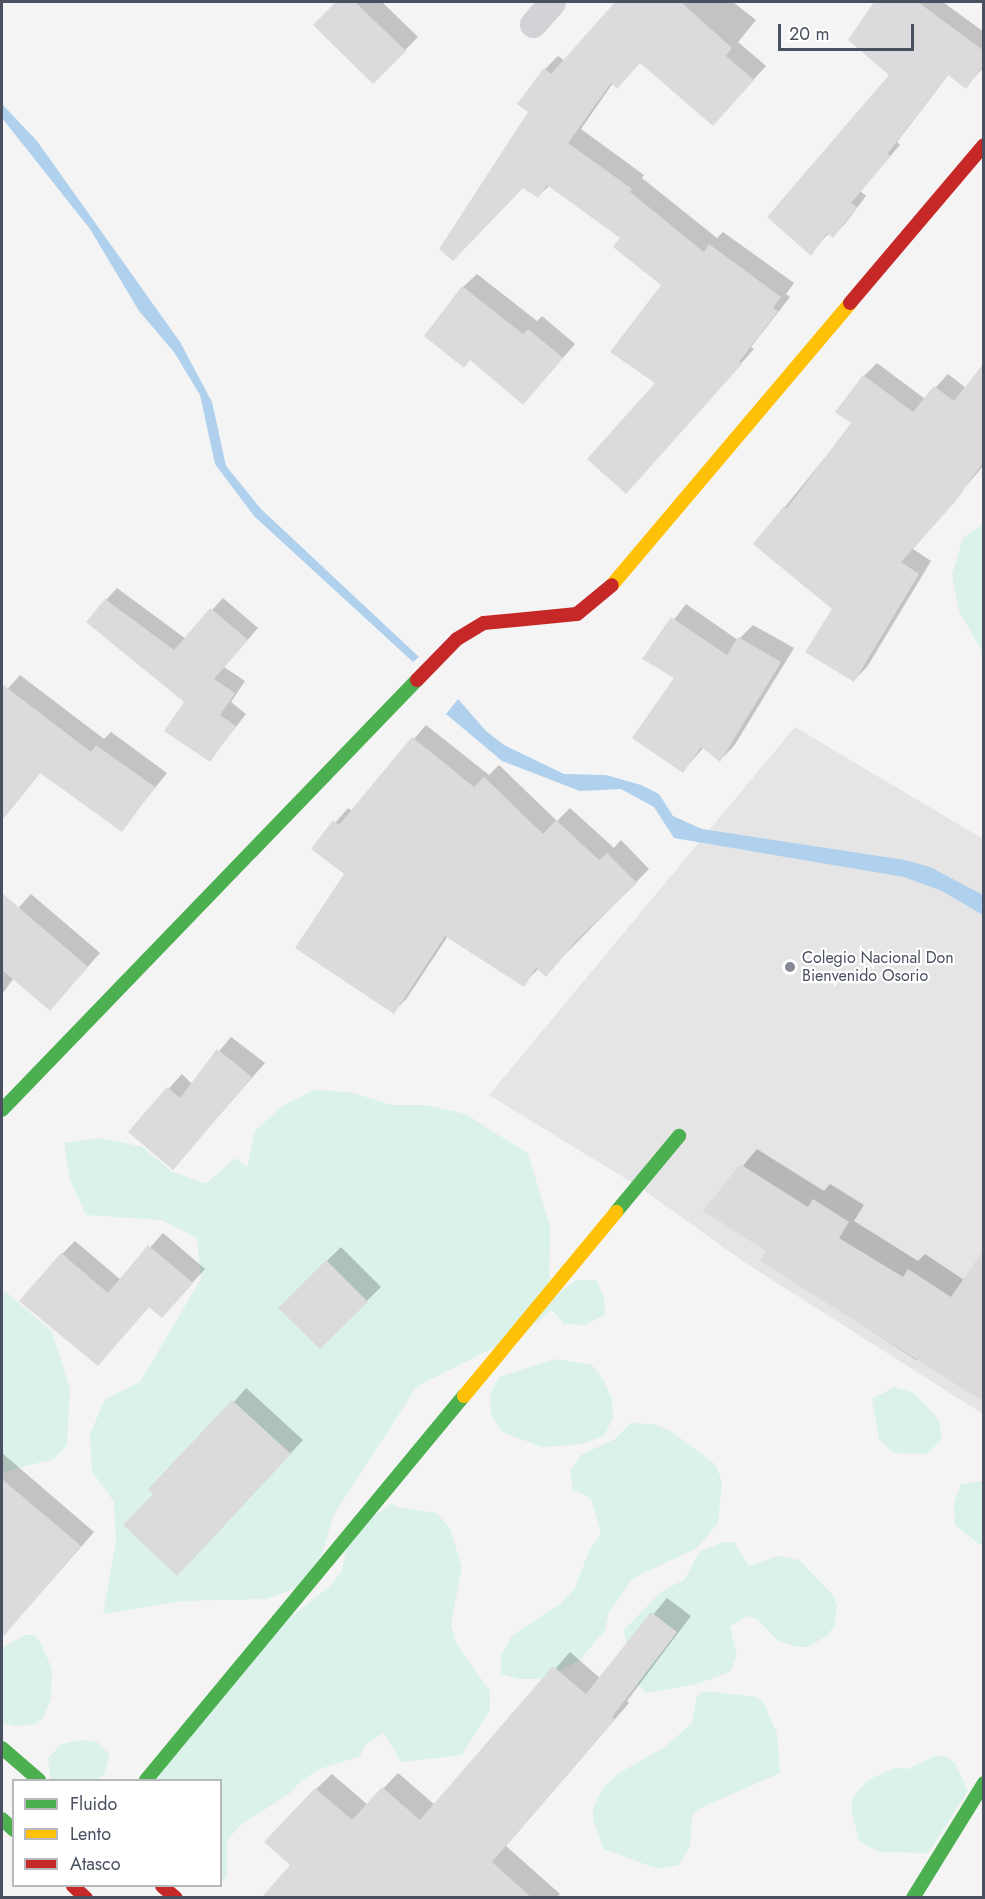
<!DOCTYPE html>
<style>
body{margin:0}
#map{position:relative;width:985px;height:1899px;overflow:hidden;background:#f4f4f4;font-family:Jost,sans-serif}
div>[style]{position:absolute}
.education>*{inset:0;background:#e6e5e6}
.green>*{inset:0;background:#daf2e9}
.water>*{inset:0;background:#afd1ee}
.shadow>*{inset:0;background:#0003}
.building>*{inset:0;background:#dbdbdd}
.lane>*{height:27px;margin:-13.5px;padding:0 13.5px;transform-origin:13.5px;border-radius:13.5px;background:#d2d3d6}
.fast>*{height:14px;margin:-7px;padding:0 7px;transform-origin:7px;border-radius:7px;background:#4caf50}
.slow>*{height:14px;margin:-7px;padding:0 7px;transform-origin:7px;border-radius:7px;background:#ffc107}
.jam>*{height:14px;margin:-7px;padding:0 7px;transform-origin:7px;border-radius:7px;background:#c62828}
.dots>*{width:16px;height:16px;translate:-50% -50%;box-sizing:border-box;border:3px solid #fff;border-radius:50%}
span{translate:-50% -50%;white-space:nowrap;text-align:center;line-height:1.15;-webkit-text-stroke:4.5px #fff;paint-order:stroke}
.poi-label{font-size:16px;color:#4a5060}
.left{translate:0 -50%;text-align:left}
.frame{position:absolute;inset:0;border:3px solid #4a5060;pointer-events:none}
.legend{position:absolute;left:12px;top:1779px;width:210px;height:108px;box-sizing:border-box;background:#fff;border:2px solid #b7b9bf;margin:0;padding:8px 10px;list-style:none;font-size:18px;color:#4a5060}
.legend li{display:flex;align-items:center;gap:12px;height:30px}
.legend b{width:30px;border:2px solid #b7b9bf}
.scale{position:absolute;left:778px;top:24px;width:136px;height:27px;box-sizing:border-box;border:3px solid #4a5060;border-top:0;padding-left:8px;font-size:18px;line-height:21px;white-space:nowrap;color:#4a5060;-webkit-text-stroke:4px #fff;paint-order:stroke}
</style>
<div id="map">
<div class="education">
<i style="clip-path:polygon(795px 727px,983px 839px,983px 1414px,747px 1264px,641px 1188px,489px 1095px)"></i>
</div>
<div class="green">
<i style="clip-path:polygon(983px 524px,983px 653px,959px 611px,952px 575px,963px 538px)"></i>
<i style="clip-path:polygon(314px 1090px,350px 1092px,392px 1105px,426px 1105px,466px 1114px,528px 1154px,550px 1226px,549px 1300px,577px 1280px,596px 1280px,604px 1297px,605px 1315px,585px 1325px,564px 1324px,552px 1310px,523px 1333px,417px 1386px,333px 1516px,322px 1554px,301px 1586px,266px 1599px,181px 1601px,103px 1614px,116px 1541px,114px 1502px,92px 1471px,90px 1434px,105px 1399px,140px 1382px,201px 1279px,197px 1238px,162px 1220px,86px 1215px,70px 1180px,64px 1143px,101px 1138px,142px 1147px,171px 1171px,206px 1184px,235px 1158px,247px 1167px,255px 1131px,282px 1106px)"></i>
<i style="clip-path:polygon(6px 1292px,52px 1332px,70px 1389px,67px 1445px,54px 1459px,2px 1472px,2px 1293px)"></i>
<i style="clip-path:polygon(555px 1359px,592px 1365px,604px 1381px,612px 1399px,613px 1418px,604px 1436px,581px 1444px,542px 1447px,502px 1432px,491px 1415px,490px 1395px,499px 1377px)"></i>
<i style="clip-path:polygon(894px 1387px,914px 1393px,939px 1420px,942px 1439px,927px 1454px,893px 1453px,879px 1439px,872px 1399px)"></i>
<i style="clip-path:polygon(631px 1423px,653px 1424px,671px 1431px,715px 1464px,722px 1481px,718px 1523px,697px 1548px,633px 1578px,609px 1612px,605px 1630px,580px 1660px,546px 1679px,520px 1679px,501px 1674px,501px 1655px,512px 1636px,561px 1603px,575px 1588px,589px 1551px,601px 1534px,591px 1498px,573px 1490px,570px 1471px,581px 1455px,615px 1439px)"></i>
<i style="clip-path:polygon(983px 1481px,983px 1544px,979px 1544px,955px 1525px,954px 1502px,961px 1484px)"></i>
<i style="clip-path:polygon(393px 1503px,395px 1507px,437px 1513px,450px 1529px,462px 1567px,451px 1624px,456px 1643px,490px 1691px,490px 1710px,462px 1755px,401px 1762px,384px 1733px,366px 1744px,360px 1756px,320px 1769px,302px 1780px,289px 1794px,239px 1826px,227px 1841px,227px 1878px,221px 1880px,220px 1780px,152px 1780px,253px 1647px,330px 1586px,342px 1571px,349px 1533px)"></i>
<i style="clip-path:polygon(724px 1542px,734px 1542px,749px 1566px,778px 1556px,799px 1560px,833px 1595px,837px 1605px,835px 1624px,828px 1635px,808px 1647px,798px 1647px,778px 1641px,756px 1618px,746px 1616px,730px 1627px,737px 1655px,730px 1672px,697px 1684px,646px 1693px,631px 1677px,624px 1630px,661px 1592px,685px 1579px,699px 1552px)"></i>
<i style="clip-path:polygon(25px 1635px,34px 1635px,40px 1642px,52px 1669px,51px 1699px,43px 1718px,35px 1724px,14px 1726px,2px 1722px,2px 1648px)"></i>
<i style="clip-path:polygon(704px 1691px,757px 1697px,764px 1704px,777px 1733px,780px 1773px,698px 1809px,692px 1817px,690px 1846px,679px 1865px,658px 1869px,604px 1849px,593px 1819px,593px 1808px,603px 1788px,619px 1773px,665px 1747px,692px 1723px,697px 1696px)"></i>
<i style="clip-path:polygon(79px 1740px,97px 1742px,110px 1755px,104px 1775px,95px 1780px,51px 1780px,48px 1759px,60px 1745px)"></i>
<i style="clip-path:polygon(935px 1756px,947px 1757px,955px 1763px,968px 1791px,928px 1853px,879px 1852px,859px 1841px,851px 1809px,853px 1797px,868px 1780px,894px 1768px,908px 1769px)"></i>
</div>
<div class="water">
<i style="clip-path:polygon(2px 104px,37px 141px,180px 342px,212px 402px,226px 466px,261px 509px,419px 657px,413px 662px,254px 516px,215px 464px,200px 395px,174px 352px,139px 311px,90px 229px,2px 118px)"></i>
<i style="clip-path:polygon(458px 699px,486px 731px,504px 745px,564px 774px,606px 775px,641px 785px,659px 794px,673px 816px,702px 829px,905px 860px,930px 867px,983px 895px,983px 915px,942px 891px,904px 877px,674px 838px,654px 807px,621px 789px,580px 791px,502px 761px,446px 714px)"></i>
</div>
<div class="shadow">
<i style="clip-path:polygon(338px 2px,382px 2px,418px 37px,373px 82px,315px 25px)"></i>
<i style="clip-path:polygon(616px 2px,733px 2px,756px 20px,738px 42px,766px 66px,726px 110px,641px 62px,613px 83px,581px 129px,644px 175px,642px 178px,717px 238px,723px 232px,794px 283px,786px 294px,790px 297px,751px 347px,754px 349px,626px 492px,658px 383px,663px 285px,623px 238px,550px 185px,538px 196px,530px 111px,545px 69px,558px 56px,565px 61px)"></i>
<i style="clip-path:polygon(880px 2px,943px 2px,984px 32px,984px 67px,966px 87px,949px 74px,897px 142px,900px 145px,860px 191px,866px 196px,844px 225px,833px 236px,829px 233px,810px 254px,891px 74px,850px 40px)"></i>
<i style="clip-path:polygon(477px 274px,537px 321px,542px 316px,575px 344px,536px 389px,463px 287px)"></i>
<i style="clip-path:polygon(877px 363px,925px 399px,948px 374px,984px 402px,984px 465px,913px 549px,931px 561px,867px 667px,854px 680px,834px 609px,755px 544px,853px 423px,864px 376px)"></i>
<i style="clip-path:polygon(117px 588px,186px 639px,223px 598px,258px 628px,224px 667px,245px 681px,231px 702px,246px 714px,210px 760px,186px 702px,106px 600px)"></i>
<i style="clip-path:polygon(686px 604px,738px 640px,753px 625px,794px 648px,734px 746px,720px 760px,704px 747px,683px 771px,676px 678px,644px 659px)"></i>
<i style="clip-path:polygon(20px 675px,104px 739px,111px 732px,167px 773px,121px 830px,41px 772px,2px 820px,2px 766px,14px 752px,2px 742px,2px 695px)"></i>
<i style="clip-path:polygon(426px 725px,489px 775px,499px 765px,557px 821px,570px 808px,614px 848px,621px 840px,649px 869px,546px 974px,539px 968px,523px 985px,448px 936px,407px 998px,394px 1012px,346px 874px,313px 849px,348px 808px,352px 811px)"></i>
<i style="clip-path:polygon(31px 894px,100px 953px,50px 1009px,14px 978px,2px 994px,2px 926px)"></i>
<i style="clip-path:polygon(231px 1037px,265px 1063px,173px 1168px,130px 1132px,182px 1074px,192px 1084px)"></i>
<i style="clip-path:polygon(757px 1149px,824px 1191px,830px 1184px,864px 1205px,854px 1221px,918px 1261px,925px 1254px,964px 1280px,916px 1360px,762px 1260px,768px 1251px,706px 1210px)"></i>
<i style="clip-path:polygon(163px 1233px,205px 1269px,162px 1316px,150px 1306px,98px 1364px,62px 1254px,75px 1241px,121px 1280px)"></i>
<i style="clip-path:polygon(341px 1247px,381px 1287px,320px 1347px,280px 1308px)"></i>
<i style="clip-path:polygon(246px 1388px,303px 1440px,191px 1561px,156px 1494px)"></i>
<i style="clip-path:polygon(2px 1453px,94px 1532px,2px 1637px)"></i>
<i style="clip-path:polygon(667px 1598px,691px 1616px,627px 1701px,629px 1703px,506px 1846px,560px 1894px,557px 1898px,263px 1898px,292px 1865px,316px 1789px,332px 1774px,368px 1805px,398px 1773px,435px 1805px,570px 1652px,600px 1678px)"></i>
</div>
<div class="building">
<i style="clip-path:polygon(336px 2px,355px 2px,406px 51px,373px 84px,313px 25px)"></i>
<i style="clip-path:polygon(615px 2px,681px 2px,732px 48px,726px 56px,754px 80px,713px 126px,640px 63px,617px 89px,611px 83px,568px 143px,632px 189px,630px 192px,704px 252px,709px 244px,781px 297px,773px 308px,778px 311px,739px 362px,742px 364px,626px 494px,587px 459px,655px 383px,610px 352px,661px 285px,613px 247px,620px 238px,547px 185px,538px 198px,523px 188px,453px 261px,439px 249px,528px 112px,517px 104px,544px 68px,551px 74px)"></i>
<i style="clip-path:polygon(874px 2px,918px 2px,984px 51px,984px 65px,966px 89px,948px 75px,887px 154px,891px 156px,851px 203px,857px 207px,833px 238px,827px 233px,811px 256px,767px 217px,889px 75px,848px 40px)"></i>
<i style="clip-path:polygon(462px 286px,523px 334px,528px 329px,563px 358px,523px 405px,470px 360px,464px 368px,424px 336px)"></i>
<i style="clip-path:polygon(984px 363px,984px 461px,955px 502px,901px 562px,919px 574px,854px 682px,805px 652px,832px 609px,753px 544px,784px 506px,787px 508px,851px 423px,835px 412px,863px 375px,913px 412px,934px 386px,954px 401px)"></i>
<i style="clip-path:polygon(105px 599px,174px 650px,210px 608px,248px 640px,214px 679px,235px 693px,220px 715px,236px 726px,210px 762px,164px 731px,184px 702px,86px 622px)"></i>
<i style="clip-path:polygon(671px 617px,727px 655px,738px 637px,781px 662px,720px 762px,701px 747px,683px 773px,632px 738px,674px 678px,642px 659px)"></i>
<i style="clip-path:polygon(2px 684px,91px 752px,96px 745px,155px 787px,122px 832px,40px 773px,2px 820px)"></i>
<i style="clip-path:polygon(412px 737px,474px 787px,484px 777px,543px 834px,556px 820px,599px 860px,607px 853px,637px 883px,578px 939px,546px 977px,536px 968px,524px 987px,445px 936px,394px 1014px,295px 948px,344px 874px,311px 849px,333px 820px,339px 825px)"></i>
<i style="clip-path:polygon(2px 893px,88px 967px,50px 1011px,2px 970px)"></i>
<i style="clip-path:polygon(217px 1049px,252px 1077px,173px 1170px,128px 1132px,167px 1087px,180px 1098px)"></i>
<i style="clip-path:polygon(740px 1164px,808px 1207px,813px 1199px,849px 1222px,839px 1238px,903px 1277px,908px 1269px,951px 1297px,984px 1249px,984px 1402px,760px 1261px,766px 1251px,703px 1211px)"></i>
<i style="clip-path:polygon(148px 1245px,193px 1283px,162px 1318px,149px 1307px,98px 1366px,19px 1301px,61px 1253px,108px 1293px)"></i>
<i style="clip-path:polygon(326px 1260px,368px 1302px,320px 1349px,278px 1308px)"></i>
<i style="clip-path:polygon(232px 1400px,291px 1454px,177px 1576px,123px 1525px,153px 1494px,148px 1489px)"></i>
<i style="clip-path:polygon(2px 1479px,81px 1546px,2px 1638px)"></i>
<i style="clip-path:polygon(651px 1612px,677px 1632px,612px 1717px,615px 1719px,492px 1862px,532px 1898px,261px 1898px,290px 1865px,264px 1842px,315px 1788px,352px 1820px,382px 1787px,420px 1820px,553px 1666px,586px 1694px)"></i>
</div>
<div class="lane">
<i style="left:533px;top:24px;width:29px;rotate:-49deg"></i>
</div>
<div class="fast">
<i style="left:2px;top:1110px;width:598px;rotate:-46.02deg"></i>
<i style="left:616px;top:1212px;width:99px;rotate:-50.3deg"></i>
<i style="left:2px;top:1748px;width:49px;rotate:40.9deg"></i>
<i style="left:146px;top:1780px;width:499px;rotate:-50.4deg"></i>
<i style="left:2px;top:1819px;width:16px;rotate:43deg"></i>
<i style="left:913px;top:1898px;width:135px;rotate:-58.3deg"></i>
</div>
<div class="slow">
<i style="left:612px;top:585px;width:369px;rotate:-49.8deg"></i>
<i style="left:464px;top:1396px;width:239px;rotate:-50.4deg"></i>
</div>
<div class="jam">
<i style="left:850px;top:303px;width:207px;rotate:-49.7deg"></i>
<i style="left:417px;top:680px;width:57px;rotate:-45.7deg"></i>
<i style="left:457px;top:639px;width:31px;rotate:-31deg"></i>
<i style="left:484px;top:623px;width:93px;rotate:-5.5deg"></i>
<i style="left:577px;top:614px;width:45px;rotate:-39.6deg"></i>
<i style="left:73px;top:1886px;width:18px;rotate:43deg"></i>
<i style="left:162px;top:1886px;width:18px;rotate:41deg"></i>
</div>
<div class="dots">
<i style="left:790px;top:967px;background:#868994"></i>
</div>
<div class="poi-label">
<span class="left" style="left:802px;top:967px">Colegio Nacional Don<br>Bienvenido Osorio</span>
</div>
<div class="frame"></div>
<ul class="legend">
<li><b style="height:8px;background:#4caf50"></b>Fluido</li>
<li><b style="height:8px;background:#ffc107"></b>Lento</li>
<li><b style="height:8px;background:#c62828"></b>Atasco</li>
</ul>
<div class="scale">20 m</div>
</div>
